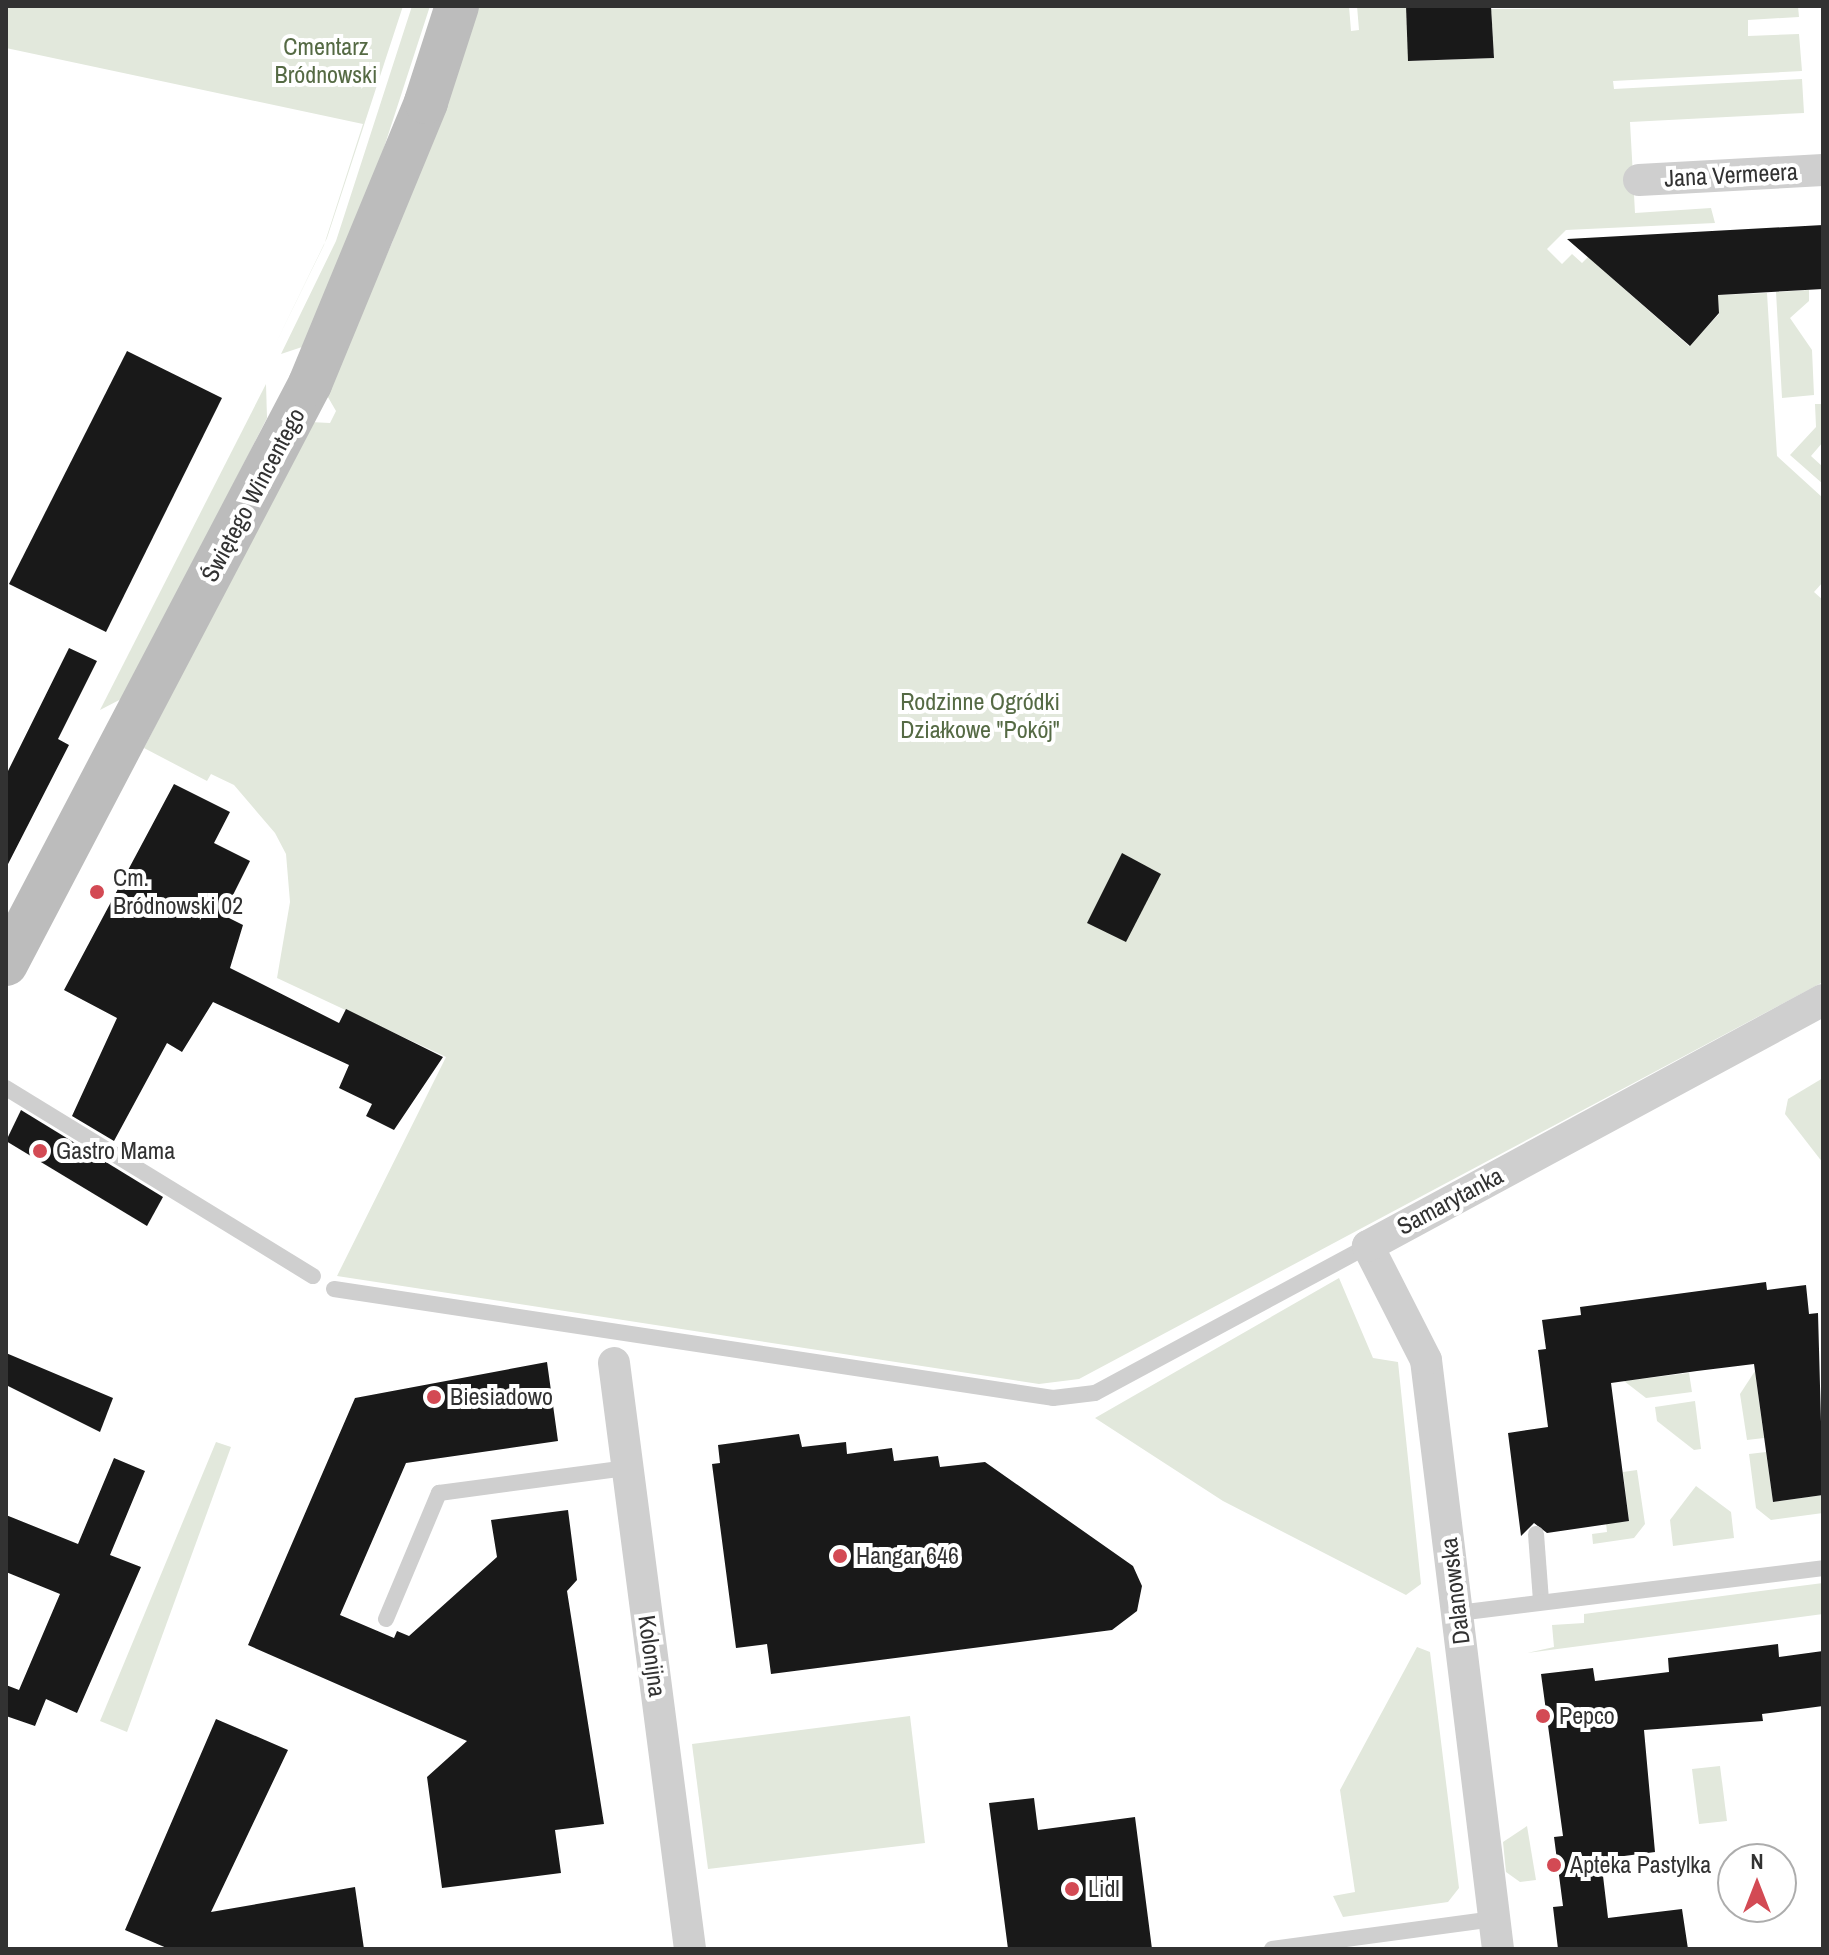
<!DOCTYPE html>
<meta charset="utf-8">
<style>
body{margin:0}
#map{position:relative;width:1829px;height:1955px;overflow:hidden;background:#fff;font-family:"Archivo Narrow",sans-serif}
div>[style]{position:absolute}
.green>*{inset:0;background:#e2e8dc}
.building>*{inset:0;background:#191919}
.lane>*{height:16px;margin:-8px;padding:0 8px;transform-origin:8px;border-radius:8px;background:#cfcfcf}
.street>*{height:32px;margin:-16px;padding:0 16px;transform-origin:16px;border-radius:16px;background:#cfcfcf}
.secondary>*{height:44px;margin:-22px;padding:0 22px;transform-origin:22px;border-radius:22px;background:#bcbcbc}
.dots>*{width:22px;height:22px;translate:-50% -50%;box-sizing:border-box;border:4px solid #fff;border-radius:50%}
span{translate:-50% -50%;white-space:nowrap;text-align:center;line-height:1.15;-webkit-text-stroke:8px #fff;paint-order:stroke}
.park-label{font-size:24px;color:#556a44}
.street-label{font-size:24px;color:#323232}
.poi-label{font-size:24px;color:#323232}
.left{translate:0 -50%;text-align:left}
.frame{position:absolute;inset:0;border:8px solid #323232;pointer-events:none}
.north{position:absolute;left:1717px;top:1843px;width:80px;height:80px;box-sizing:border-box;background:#fff;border:2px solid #adadad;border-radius:50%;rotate:0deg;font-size:22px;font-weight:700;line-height:32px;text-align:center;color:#323232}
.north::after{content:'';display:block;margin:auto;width:28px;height:36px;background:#d34a54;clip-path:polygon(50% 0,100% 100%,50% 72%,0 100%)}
</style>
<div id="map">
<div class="green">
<i style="clip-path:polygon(6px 6px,403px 6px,327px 238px,272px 351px,324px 245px,363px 124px,6px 48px)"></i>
<i style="clip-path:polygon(412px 6px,430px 6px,377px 169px,302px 347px,281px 354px,336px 241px)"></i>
<i style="clip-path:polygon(472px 6px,1349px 6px,1351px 31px,1359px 30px,1357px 6px,1406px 6px,1409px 61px,1494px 58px,1491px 9px,1798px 6px,1799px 17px,1748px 20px,1748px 36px,1799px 34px,1802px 71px,1613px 81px,1614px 89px,1802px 79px,1804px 113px,1630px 122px,1635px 213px,1711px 208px,1715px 223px,1566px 230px,1547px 249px,1562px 264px,1572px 254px,1582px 263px,1588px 257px,1689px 346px,1719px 314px,1718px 295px,1767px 293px,1777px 456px,1823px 498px,1823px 582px,1814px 592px,1823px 600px,1823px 982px,1079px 1379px,1039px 1384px,337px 1276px,446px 1057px,277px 978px,290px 902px,286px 854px,275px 833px,234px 785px,211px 774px,207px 781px,144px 748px,310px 422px,330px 423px,336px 411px,325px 392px,392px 243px)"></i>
<i style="clip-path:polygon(1809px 290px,1809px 301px,1790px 318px,1812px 350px,1814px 395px,1782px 398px,1776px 292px)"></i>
<i style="clip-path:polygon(266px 384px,267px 418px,125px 697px,100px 710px)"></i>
<i style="clip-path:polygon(1815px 404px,1823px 404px,1823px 442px,1811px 456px,1823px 467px,1823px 484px,1790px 455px,1816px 427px)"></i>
<i style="clip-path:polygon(1823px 1078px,1823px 1163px,1785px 1114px,1788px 1099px)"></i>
<i style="clip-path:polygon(1339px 1278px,1373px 1358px,1398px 1362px,1421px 1584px,1406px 1595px,1223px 1501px,1095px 1418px)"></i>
<i style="clip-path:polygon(1755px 1371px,1764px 1438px,1747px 1440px,1740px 1394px)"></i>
<i style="clip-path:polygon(1689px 1373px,1692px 1392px,1646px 1398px,1624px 1381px)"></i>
<i style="clip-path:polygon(1695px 1401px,1701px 1449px,1694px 1450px,1657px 1421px,1655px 1407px)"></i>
<i style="clip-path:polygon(216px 1442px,231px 1447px,127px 1732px,100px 1721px)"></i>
<i style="clip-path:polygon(1766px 1452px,1773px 1502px,1823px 1495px,1823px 1513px,1771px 1520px,1756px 1508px,1749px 1454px)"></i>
<i style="clip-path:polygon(1637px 1470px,1645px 1524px,1634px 1538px,1593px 1544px,1592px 1534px,1607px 1532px,1606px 1523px,1629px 1521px,1623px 1472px)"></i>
<i style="clip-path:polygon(1696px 1486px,1731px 1512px,1734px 1538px,1673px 1546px,1670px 1520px)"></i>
<i style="clip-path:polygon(1823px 1583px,1823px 1614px,1527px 1653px,1554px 1647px,1552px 1625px,1584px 1623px,1584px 1614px)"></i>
<i style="clip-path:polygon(1417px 1647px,1430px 1652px,1459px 1888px,1448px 1902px,1343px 1917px,1333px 1896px,1355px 1892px,1340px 1790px)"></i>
<i style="clip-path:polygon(910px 1716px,925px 1843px,708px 1869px,692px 1744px)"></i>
<i style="clip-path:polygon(1720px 1766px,1727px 1821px,1699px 1824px,1692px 1769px)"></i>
<i style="clip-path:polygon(1527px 1826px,1536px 1880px,1520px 1882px,1506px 1872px,1503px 1842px)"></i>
</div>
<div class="building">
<i style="clip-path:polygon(1406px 6px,1491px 6px,1494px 58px,1408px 61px)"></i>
<i style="clip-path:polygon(1823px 225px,1823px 289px,1718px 295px,1719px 313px,1690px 346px,1567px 239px)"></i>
<i style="clip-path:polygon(127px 351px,222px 398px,106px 632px,9px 584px)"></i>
<i style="clip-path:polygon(69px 648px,97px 661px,58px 739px,69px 745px,6px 868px,6px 775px)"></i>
<i style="clip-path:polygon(174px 784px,230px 812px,214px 843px,250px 861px,223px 915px,243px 925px,230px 968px,339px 1023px,346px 1009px,443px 1057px,394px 1130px,366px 1116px,372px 1104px,339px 1088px,349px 1065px,213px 1002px,182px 1052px,167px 1043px,114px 1141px,72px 1116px,117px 1018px,64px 990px)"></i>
<i style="clip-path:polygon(1122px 853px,1161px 874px,1126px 942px,1087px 923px)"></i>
<i style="clip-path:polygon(21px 1110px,163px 1197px,147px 1226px,6px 1141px)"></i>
<i style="clip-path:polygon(1766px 1282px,1767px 1290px,1806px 1285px,1809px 1314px,1818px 1313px,1823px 1495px,1773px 1502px,1754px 1364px,1697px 1371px,1611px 1383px,1629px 1521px,1547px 1533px,1534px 1523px,1521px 1536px,1508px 1433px,1548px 1427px,1538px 1350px,1546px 1349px,1542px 1320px,1581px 1315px,1580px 1307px)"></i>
<i style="clip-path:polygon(6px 1353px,113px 1398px,100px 1432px,6px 1385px)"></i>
<i style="clip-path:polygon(547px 1362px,558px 1441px,406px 1463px,340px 1615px,394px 1638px,397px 1631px,409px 1636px,497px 1557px,491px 1520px,568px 1510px,577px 1580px,567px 1591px,604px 1824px,555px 1830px,561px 1873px,442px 1888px,427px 1777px,467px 1741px,248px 1645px,355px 1398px)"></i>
<i style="clip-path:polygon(799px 1434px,802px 1447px,846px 1442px,847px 1454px,892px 1448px,894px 1461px,938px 1456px,940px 1467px,985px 1462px,1133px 1566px,1142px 1586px,1137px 1611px,1112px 1630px,771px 1674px,767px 1644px,736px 1648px,712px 1464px,720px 1463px,718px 1445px)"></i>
<i style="clip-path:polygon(114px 1458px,145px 1471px,110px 1555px,141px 1567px,77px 1713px,46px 1699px,35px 1726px,6px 1716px,6px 1685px,19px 1690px,60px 1594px,6px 1572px,6px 1515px,78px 1544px)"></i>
<i style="clip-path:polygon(1778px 1644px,1779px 1657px,1823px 1651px,1823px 1706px,1762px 1714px,1763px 1721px,1644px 1730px,1655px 1852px,1601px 1859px,1608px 1918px,1682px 1909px,1688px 1949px,1558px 1949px,1553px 1907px,1563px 1906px,1554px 1837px,1563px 1836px,1541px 1674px,1593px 1668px,1595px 1681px,1669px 1672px,1668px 1658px)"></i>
<i style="clip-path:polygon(216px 1719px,288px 1750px,211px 1912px,355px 1887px,364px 1949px,169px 1949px,125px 1930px)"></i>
<i style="clip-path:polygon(1034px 1798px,1038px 1830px,1135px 1817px,1152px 1949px,1008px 1949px,989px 1803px)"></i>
</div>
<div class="lane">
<i style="left:6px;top:1088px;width:360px;rotate:31.5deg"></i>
<i style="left:334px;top:1289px;width:727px;rotate:8.62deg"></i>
<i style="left:1053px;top:1398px;width:42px;rotate:-6.8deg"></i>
<i style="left:1095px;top:1393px;width:310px;rotate:-28.3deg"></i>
<i style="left:1536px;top:1534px;width:67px;rotate:85.7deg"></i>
<i style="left:1458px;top:1613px;width:368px;rotate:-7deg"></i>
<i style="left:386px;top:1619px;width:137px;rotate:-67.2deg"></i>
<i style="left:439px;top:1493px;width:190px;rotate:-7.6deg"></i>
<i style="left:1272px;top:1949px;width:224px;rotate:-7.7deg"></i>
</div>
<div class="street">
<i style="left:1639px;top:180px;width:184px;rotate:-3.1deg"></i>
<i style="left:614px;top:1363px;width:591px;rotate:82.61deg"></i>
<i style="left:1498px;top:1949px;width:593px;rotate:-96.97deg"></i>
<i style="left:1426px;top:1360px;width:128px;rotate:-117deg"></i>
<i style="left:1368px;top:1246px;width:517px;rotate:-28.4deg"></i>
</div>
<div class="secondary">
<i style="left:6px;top:964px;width:655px;rotate:-62.34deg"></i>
<i style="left:310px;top:384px;width:305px;rotate:-67.6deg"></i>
<i style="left:426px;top:102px;width:101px;rotate:-72.1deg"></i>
</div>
<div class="dots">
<i style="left:97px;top:892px;background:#d34a54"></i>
<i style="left:40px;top:1151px;background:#d34a54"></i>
<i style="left:434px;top:1397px;background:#d34a54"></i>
<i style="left:840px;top:1556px;background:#d34a54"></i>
<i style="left:1543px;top:1716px;background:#d34a54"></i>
<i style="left:1554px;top:1865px;background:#d34a54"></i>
<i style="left:1072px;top:1889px;background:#d34a54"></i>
</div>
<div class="park-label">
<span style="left:326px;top:61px">Cmentarz<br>Bródnowski</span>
<span style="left:980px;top:716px">Rodzinne Ogródki<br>Działkowe "Pokój"</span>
</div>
<div class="street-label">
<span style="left:1731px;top:175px;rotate:-3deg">Jana Vermeera</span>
<span style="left:253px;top:495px;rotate:-62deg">Świętego Wincentego</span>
<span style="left:1450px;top:1201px;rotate:-28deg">Samarytanka</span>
<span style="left:1455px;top:1591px;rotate:-97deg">Dalanowska</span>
<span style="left:652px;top:1656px;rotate:82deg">Kolonijna</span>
</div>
<div class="poi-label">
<span class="left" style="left:113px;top:892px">Cm.<br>Bródnowski 02</span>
<span class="left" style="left:56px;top:1151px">Gastro Mama</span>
<span class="left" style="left:450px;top:1397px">Biesiadowo</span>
<span class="left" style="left:856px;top:1556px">Hangar 646</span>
<span class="left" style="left:1559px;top:1716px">Pepco</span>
<span class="left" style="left:1570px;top:1865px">Apteka Pastylka</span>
<span class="left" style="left:1088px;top:1889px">Lidl</span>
</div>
<div class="frame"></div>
<div class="north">N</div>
</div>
